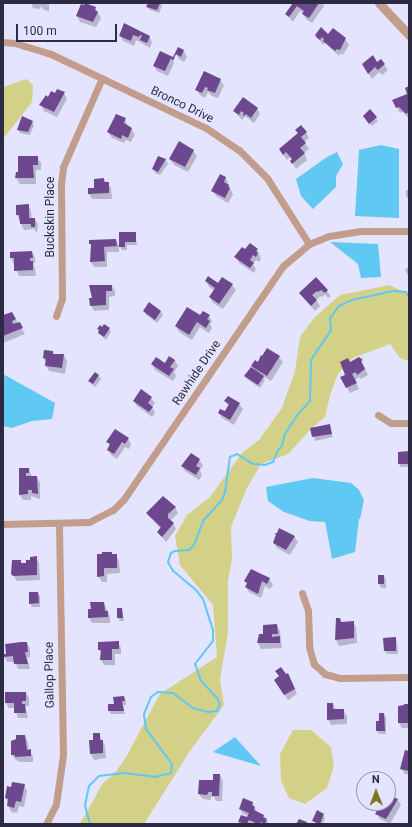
<!DOCTYPE html>
<style>
body{margin:0}
#map{position:relative;width:412px;height:827px;overflow:hidden;background:#e5e4ff;font-family:Roboto,sans-serif}
div>[style]{position:absolute}
.green>*{inset:0;background:#d2d187}
.water>*{inset:0;background:#5fc8f3}
.shadow>*{inset:0;background:#0003}
.stream>*{height:2px;margin:-1px;padding:0 1px;transform-origin:1px;border-radius:1px;background:#5fc8f3}
.building>*{inset:0;background:#6e488e}
.minor>*{height:7px;margin:-3.5px;padding:0 3.5px;transform-origin:3.5px;border-radius:3.5px;background:#c29d8b}
.tertiary>*{height:9px;margin:-4.5px;padding:0 4.5px;transform-origin:4.5px;border-radius:4.5px;background:#c29d8b}
span{translate:-50% -50%;white-space:nowrap;text-align:center;line-height:1.15;-webkit-text-stroke:4px #e5e4ff;paint-order:stroke}
.street-label{font-size:12px;color:#2d2a44}
.frame{position:absolute;inset:0;border:4px solid #2d2a44;pointer-events:none}
.north{position:absolute;left:356px;top:771px;width:40px;height:40px;box-sizing:border-box;background:#e5e4ff;border:1px solid #9b9ab4;border-radius:50%;rotate:359deg;font-size:11px;font-weight:700;line-height:16px;text-align:center;color:#2d2a44}
.north::after{content:'';display:block;margin:auto;width:14px;height:18px;background:#7b781e;clip-path:polygon(50% 0,100% 100%,50% 72%,0 100%)}
.scale{position:absolute;left:16px;top:24px;width:101px;height:18px;box-sizing:border-box;border:2px solid #2d2a44;border-top:0;padding-left:5px;font-size:12px;line-height:14px;white-space:nowrap;color:#2d2a44;-webkit-text-stroke:3px #e5e4ff;paint-order:stroke}
</style>
<div id="map">
<div class="green">
<i style="clip-path:polygon(27px 79px,33px 86px,32px 102px,3px 139px,3px 87px)"></i>
<i style="clip-path:polygon(390px 285px,409px 295px,409px 361px,400px 358px,390px 344px,353px 358px,338px 374px,330px 395px,325px 417px,312px 428px,288px 454px,261px 464px,246px 490px,231px 527px,232px 558px,228px 581px,228px 632px,220px 680px,224px 705px,190px 751px,144px 824px,80px 824px,103px 783px,115px 773px,126px 757px,160px 694px,217px 657px,213px 605px,180px 565px,175px 536px,187px 515px,210px 497px,242px 453px,259px 440px,282px 408px,295px 371px,300px 337px,314px 318px,340px 295px)"></i>
<i style="clip-path:polygon(293px 730px,311px 730px,331px 747px,334px 766px,327px 788px,305px 804px,289px 798px,281px 781px,280px 754px)"></i>
</div>
<div class="water">
<i style="clip-path:polygon(381px 145px,399px 149px,399px 218px,355px 216px,359px 150px)"></i>
<i style="clip-path:polygon(337px 152px,343px 164px,336px 176px,336px 187px,313px 209px,301px 196px,296px 179px,327px 157px)"></i>
<i style="clip-path:polygon(330px 242px,378px 244px,381px 277px,361px 278px,358px 264px)"></i>
<i style="clip-path:polygon(3px 374px,55px 403px,52px 419px,32px 421px,12px 428px,3px 426px)"></i>
<i style="clip-path:polygon(313px 478px,351px 483px,359px 490px,364px 500px,360px 519px,359px 519px,355px 552px,332px 559px,325px 521px,325px 522px,310px 521px,284px 512px,268px 501px,266px 487px)"></i>
<i style="clip-path:polygon(235px 737px,261px 766px,213px 752px)"></i>
</div>
<div class="shadow">
<i style="clip-path:polygon(31px 3px,49px 3px,49px 11px,44px 10px,41px 6px,40px 9px,33px 8px)"></i>
<i style="clip-path:polygon(149px 3px,161px 3px,162px 6px,159px 13px,150px 10px,148px 7px)"></i>
<i style="clip-path:polygon(295px 3px,323px 3px,324px 6px,312px 23px,306px 19px,303px 13px,300px 11px,293px 22px,286px 14px)"></i>
<i style="clip-path:polygon(84px 6px,95px 8px,101px 18px,96px 27px,80px 22px,77px 16px)"></i>
<i style="clip-path:polygon(125px 24px,149px 36px,152px 42px,150px 48px,136px 40px,134px 46px,123px 41px,120px 35px)"></i>
<i style="clip-path:polygon(316px 35px,345px 39px,349px 45px,343px 55px,341px 53px,339px 56px,325px 43px,323px 45px)"></i>
<i style="clip-path:polygon(178px 49px,184px 51px,187px 57px,184px 62px,179px 59px,176px 54px)"></i>
<i style="clip-path:polygon(373px 56px,378px 63px,381px 61px,388px 70px,382px 75px,379px 72px,372px 79px,363px 65px)"></i>
<i style="clip-path:polygon(171px 57px,174px 63px,168px 76px,157px 71px,154px 66px)"></i>
<i style="clip-path:polygon(220px 80px,224px 85px,218px 98px,212px 96px,208px 92px,205px 98px,200px 95px,196px 90px)"></i>
<i style="clip-path:polygon(409px 87px,409px 119px,403px 112px,400px 113px,394px 101px,409px 94px)"></i>
<i style="clip-path:polygon(64px 93px,67px 99px,57px 117px,44px 111px,41px 105px,49px 98px)"></i>
<i style="clip-path:polygon(257px 108px,260px 114px,254px 123px,245px 116px,242px 120px,234px 111px)"></i>
<i style="clip-path:polygon(376px 118px,378px 121px,372px 126px,366px 119px)"></i>
<i style="clip-path:polygon(125px 119px,127px 126px,131px 129px,135px 134px,131px 142px,126px 140px,124px 143px,112px 138px,108px 132px)"></i>
<i style="clip-path:polygon(32px 122px,34px 125px,30px 135px,20px 133px,18px 130px)"></i>
<i style="clip-path:polygon(306px 132px,309px 138px,304px 142px,309px 149px,304px 153px,307px 160px,296px 169px,291px 161px,292px 160px,290px 157px,287px 160px,280px 150px,298px 134px)"></i>
<i style="clip-path:polygon(193px 151px,197px 156px,188px 172px,174px 165px,170px 159px)"></i>
<i style="clip-path:polygon(37px 157px,41px 163px,41px 170px,36px 170px,36px 184px,20px 184px,16px 178px,17px 173px,19px 173px)"></i>
<i style="clip-path:polygon(159px 157px,166px 160px,168px 164px,160px 175px,155px 173px,153px 169px)"></i>
<i style="clip-path:polygon(221px 176px,226px 178px,233px 195px,228px 203px,216px 196px,213px 191px)"></i>
<i style="clip-path:polygon(104px 179px,111px 188px,112px 199px,92px 199px,89px 194px)"></i>
<i style="clip-path:polygon(406px 190px,409px 190px,409px 200px,406px 196px)"></i>
<i style="clip-path:polygon(28px 205px,31px 211px,32px 219px,35px 219px,38px 224px,37px 233px,34px 229px,24px 230px,17px 215px)"></i>
<i style="clip-path:polygon(135px 233px,137px 245px,127px 245px,127px 250px,122px 250px,120px 246px)"></i>
<i style="clip-path:polygon(116px 240px,119px 246px,119px 252px,107px 252px,107px 267px,94px 267px,91px 262px,92px 248px,90px 241px)"></i>
<i style="clip-path:polygon(257px 249px,261px 259px,259px 262px,256px 260px,253px 264px,256px 269px,254px 273px,239px 263px,236px 257px,246px 251px)"></i>
<i style="clip-path:polygon(32px 252px,35px 258px,35px 263px,33px 263px,35px 268px,36px 276px,19px 276px,11px 258px)"></i>
<i style="clip-path:polygon(409px 266px,409px 277px,405px 270px)"></i>
<i style="clip-path:polygon(316px 278px,331px 296px,328px 298px,325px 294px,322px 297px,321px 296px,316px 300px,320px 306px,315px 311px,300px 293px)"></i>
<i style="clip-path:polygon(206px 281px,232px 285px,236px 290px,223px 309px,213px 303px,210px 297px,214px 290px,209px 287px)"></i>
<i style="clip-path:polygon(112px 286px,115px 291px,115px 296px,109px 297px,109px 310px,94px 311px,91px 305px,90px 299px)"></i>
<i style="clip-path:polygon(144px 311px,161px 312px,163px 315px,157px 323px,146px 315px)"></i>
<i style="clip-path:polygon(3px 316px,15px 318px,25px 334px,3px 343px)"></i>
<i style="clip-path:polygon(209px 316px,212px 321px,210px 324px,212px 328px,209px 333px,200px 327px,192px 340px,179px 332px,176px 326px,201px 317px)"></i>
<i style="clip-path:polygon(109px 329px,111px 332px,106px 340px,99px 333px)"></i>
<i style="clip-path:polygon(53px 352px,55px 356px,64px 355px,67px 361px,65px 374px,49px 371px,46px 365px,44px 358px)"></i>
<i style="clip-path:polygon(279px 357px,283px 362px,271px 381px,263px 376px,265px 380px,260px 388px,247px 379px,245px 376px,255px 371px,252px 366px)"></i>
<i style="clip-path:polygon(175px 360px,178px 366px,174px 372px,176px 376px,173px 381px,155px 370px,152px 364px,165px 364px)"></i>
<i style="clip-path:polygon(361px 360px,368px 375px,361px 379px,359px 377px,355px 380px,359px 389px,350px 393px,342px 378px)"></i>
<i style="clip-path:polygon(98px 375px,101px 379px,95px 387px,89px 381px)"></i>
<i style="clip-path:polygon(141px 391px,151px 398px,155px 403px,152px 407px,155px 413px,152px 417px,137px 406px,134px 401px)"></i>
<i style="clip-path:polygon(225px 401px,239px 404px,243px 409px,234px 425px,222px 418px,219px 413px,225px 412px,229px 407px)"></i>
<i style="clip-path:polygon(329px 425px,333px 437px,315px 441px,312px 428px)"></i>
<i style="clip-path:polygon(128px 439px,131px 444px,129px 449px,125px 447px,117px 459px,111px 455px,108px 450px,110px 446px,108px 442px)"></i>
<i style="clip-path:polygon(409px 452px,409px 467px,401px 467px,399px 464px)"></i>
<i style="clip-path:polygon(199px 460px,203px 465px,200px 470px,202px 475px,199px 480px,185px 471px,182px 466px)"></i>
<i style="clip-path:polygon(20px 469px,29px 469px,32px 477px,37px 477px,40px 483px,40px 499px,31px 496px,31px 500px,23px 500px,20px 495px)"></i>
<i style="clip-path:polygon(175px 507px,178px 513px,171px 520px,176px 529px,166px 542px,158px 532px,161px 529px,147px 514px)"></i>
<i style="clip-path:polygon(294px 536px,298px 542px,290px 555px,277px 548px,274px 543px)"></i>
<i style="clip-path:polygon(112px 553px,113px 555px,116px 555px,119px 561px,120px 573px,107px 574px,107px 582px,102px 582px,98px 576px)"></i>
<i style="clip-path:polygon(36px 557px,39px 563px,40px 580px,17px 581px,13px 575px,20px 561px,22px 564px,27px 564px)"></i>
<i style="clip-path:polygon(379px 576px,384px 576px,386px 579px,386px 588px,381px 588px,379px 584px)"></i>
<i style="clip-path:polygon(269px 579px,273px 585px,270px 589px,265px 586px,261px 598px,249px 592px,246px 587px,247px 584px,246px 581px)"></i>
<i style="clip-path:polygon(38px 593px,40px 596px,40px 607px,32px 607px,30px 603px)"></i>
<i style="clip-path:polygon(91px 603px,104px 603px,110px 617px,110px 623px,92px 623px,89px 618px,93px 610px)"></i>
<i style="clip-path:polygon(122px 609px,124px 621px,120px 621px,118px 618px)"></i>
<i style="clip-path:polygon(340px 619px,342px 623px,353px 622px,356px 627px,357px 643px,339px 646px,336px 640px,336px 632px)"></i>
<i style="clip-path:polygon(277px 625px,280px 631px,282px 648px,261px 649px,258px 643px,259px 635px,264px 635px)"></i>
<i style="clip-path:polygon(395px 638px,397px 642px,398px 654px,387px 654px,385px 651px)"></i>
<i style="clip-path:polygon(118px 642px,121px 648px,121px 654px,115px 654px,115px 665px,104px 665px,101px 660px,102px 654px,99px 650px)"></i>
<i style="clip-path:polygon(27px 643px,30px 649px,30px 657px,27px 657px,30px 669px,18px 669px,15px 662px,7px 662px,4px 656px)"></i>
<i style="clip-path:polygon(281px 668px,292px 682px,297px 694px,288px 700px,279px 687px)"></i>
<i style="clip-path:polygon(26px 693px,29px 698px,29px 706px,25px 706px,28px 718px,18px 718px,15px 708px,9px 708px,6px 703px)"></i>
<i style="clip-path:polygon(124px 697px,126px 701px,126px 705px,123px 705px,125px 714px,111px 714px,109px 711px)"></i>
<i style="clip-path:polygon(333px 704px,336px 710px,343px 710px,347px 716px,347px 724px,331px 725px,328px 719px)"></i>
<i style="clip-path:polygon(409px 706px,409px 728px,402px 728px,399px 723px)"></i>
<i style="clip-path:polygon(384px 714px,386px 717px,386px 734px,379px 734px,377px 731px)"></i>
<i style="clip-path:polygon(99px 734px,105px 746px,106px 758px,94px 760px,91px 754px,90px 741px,94px 741px)"></i>
<i style="clip-path:polygon(25px 736px,28px 742px,29px 751px,33px 756px,33px 762px,20px 762px,16px 760px,12px 755px)"></i>
<i style="clip-path:polygon(409px 752px,409px 775px,405px 774px,401px 769px)"></i>
<i style="clip-path:polygon(220px 775px,223px 781px,222px 801px,216px 801px,214px 797px,211px 797px,211px 800px,203px 799px,199px 794px)"></i>
<i style="clip-path:polygon(24px 785px,27px 791px,24px 807px,19px 806px,17px 813px,11px 812px,6px 798px,8px 788px)"></i>
<i style="clip-path:polygon(390px 796px,398px 800px,401px 805px,390px 824px,380px 819px,372px 805px,373px 803px,388px 803px)"></i>
<i style="clip-path:polygon(253px 803px,257px 813px,264px 816px,269px 824px,241px 824px,239px 822px,247px 819px,248px 816px,243px 814px,240px 809px)"></i>
<i style="clip-path:polygon(323px 814px,325px 818px,323px 824px,316px 824px,314px 821px)"></i>
</div>
<div class="stream">
<i style="left:90px;top:824px;width:20px;rotate:-105deg"></i>
<i style="left:85px;top:805px;width:19px;rotate:-78deg"></i>
<i style="left:89px;top:786px;width:14px;rotate:-45deg"></i>
<i style="left:99px;top:776px;width:25px;rotate:-7deg"></i>
<i style="left:124px;top:773px;width:31px;rotate:7deg"></i>
<i style="left:155px;top:777px;width:16px;rotate:-14deg"></i>
<i style="left:171px;top:773px;width:9px;rotate:-84deg"></i>
<i style="left:172px;top:764px;width:44px;rotate:-126.6deg"></i>
<i style="left:146px;top:729px;width:15px;rotate:-98deg"></i>
<i style="left:144px;top:714px;width:18px;rotate:-68deg"></i>
<i style="left:151px;top:697px;width:9px;rotate:-36deg"></i>
<i style="left:158px;top:692px;width:15px;rotate:4deg"></i>
<i style="left:173px;top:693px;width:25px;rotate:37deg"></i>
<i style="left:193px;top:708px;width:16px;rotate:15deg"></i>
<i style="left:208px;top:712px;width:9px;rotate:-6deg"></i>
<i style="left:217px;top:711px;width:8px;rotate:-67deg"></i>
<i style="left:220px;top:704px;width:7px;rotate:-117deg"></i>
<i style="left:217px;top:698px;width:23px;rotate:-133deg"></i>
<i style="left:201px;top:681px;width:18px;rotate:-109deg"></i>
<i style="left:195px;top:664px;width:29px;rotate:-52deg"></i>
<i style="left:213px;top:641px;width:11px;rotate:-90deg"></i>
<i style="left:213px;top:630px;width:33px;rotate:-108deg"></i>
<i style="left:203px;top:599px;width:11px;rotate:-128deg"></i>
<i style="left:196px;top:590px;width:30px;rotate:-140deg"></i>
<i style="left:173px;top:571px;width:10px;rotate:-119deg"></i>
<i style="left:168px;top:562px;width:9px;rotate:-72deg"></i>
<i style="left:171px;top:553px;width:4px;rotate:-27deg"></i>
<i style="left:175px;top:551px;width:14px;rotate:-4deg"></i>
<i style="left:189px;top:550px;width:7px;rotate:-45deg"></i>
<i style="left:194px;top:545px;width:26px;rotate:-69deg"></i>
<i style="left:203px;top:521px;width:28px;rotate:-48deg"></i>
<i style="left:222px;top:500px;width:9px;rotate:-69deg"></i>
<i style="left:225px;top:492px;width:35px;rotate:-82deg"></i>
<i style="left:230px;top:457px;width:8px;rotate:-23deg"></i>
<i style="left:237px;top:454px;width:19px;rotate:32deg"></i>
<i style="left:253px;top:464px;width:12px;rotate:5deg"></i>
<i style="left:265px;top:465px;width:9px;rotate:-21deg"></i>
<i style="left:273px;top:462px;width:11px;rotate:-68deg"></i>
<i style="left:277px;top:452px;width:9px;rotate:-54deg"></i>
<i style="left:282px;top:445px;width:11px;rotate:-75deg"></i>
<i style="left:285px;top:434px;width:24px;rotate:-57deg"></i>
<i style="left:298px;top:414px;width:18px;rotate:-47deg"></i>
<i style="left:310px;top:401px;width:41px;rotate:-88.6deg"></i>
<i style="left:311px;top:360px;width:36px;rotate:-56deg"></i>
<i style="left:331px;top:330px;width:12px;rotate:-95deg"></i>
<i style="left:330px;top:318px;width:15px;rotate:-53deg"></i>
<i style="left:339px;top:306px;width:14px;rotate:-25deg"></i>
<i style="left:352px;top:300px;width:42px;rotate:-12.4deg"></i>
<i style="left:393px;top:291px;width:13px;rotate:4deg"></i>
<i style="left:406px;top:292px;width:6px;rotate:59deg"></i>
</div>
<div class="building">
<i style="clip-path:polygon(85px 3px,96px 7px,95px 10px,98px 12px,93px 22px,76px 16px,81px 4px,84px 5px)"></i>
<i style="clip-path:polygon(148px 3px,160px 3px,157px 10px,146px 7px)"></i>
<i style="clip-path:polygon(293px 3px,319px 3px,309px 18px,302px 14px,304px 11px,297px 6px,289px 17px,285px 14px)"></i>
<i style="clip-path:polygon(124px 23px,150px 36px,147px 43px,140px 40px,142px 35px,140px 35px,139px 37px,133px 35px,131px 41px,119px 36px)"></i>
<i style="clip-path:polygon(321px 27px,328px 34px,333px 28px,346px 38px,340px 50px,337px 49px,335px 51px,323px 41px,324px 39px,322px 37px,320px 40px,317px 38px,315px 35px)"></i>
<i style="clip-path:polygon(178px 47px,184px 50px,181px 57px,176px 54px,173px 61px,171px 58px,165px 71px,153px 66px,160px 51px,173px 57px)"></i>
<i style="clip-path:polygon(373px 55px,377px 62px,381px 59px,385px 64px,378px 70px,375px 67px,368px 74px,362px 64px)"></i>
<i style="clip-path:polygon(204px 71px,221px 79px,215px 93px,207px 90px,208px 88px,205px 87px,202px 93px,195px 90px)"></i>
<i style="clip-path:polygon(409px 86px,409px 112px,406px 114px,399px 107px,396px 108px,392px 100px,407px 94px,405px 88px)"></i>
<i style="clip-path:polygon(57px 89px,65px 92px,54px 112px,39px 105px,46px 95px,48px 97px,51px 91px,55px 93px)"></i>
<i style="clip-path:polygon(243px 97px,258px 108px,251px 118px,246px 114px,244px 116px,243px 115px,244px 113px,241px 111px,239px 115px,233px 111px)"></i>
<i style="clip-path:polygon(370px 109px,377px 117px,369px 124px,363px 116px)"></i>
<i style="clip-path:polygon(116px 114px,126px 118px,122px 127px,124px 123px,132px 128px,128px 138px,122px 135px,121px 139px,107px 132px)"></i>
<i style="clip-path:polygon(22px 116px,33px 121px,28px 132px,17px 130px)"></i>
<i style="clip-path:polygon(301px 125px,307px 132px,301px 137px,306px 143px,300px 148px,305px 153px,292px 164px,290px 161px,292px 159px,286px 152px,283px 155px,279px 149px,298px 133px,295px 130px)"></i>
<i style="clip-path:polygon(179px 141px,194px 150px,185px 167px,169px 159px)"></i>
<i style="clip-path:polygon(18px 156px,38px 156px,38px 165px,33px 165px,34px 178px,15px 178px,16px 172px,18px 172px)"></i>
<i style="clip-path:polygon(158px 156px,166px 159px,158px 172px,152px 169px)"></i>
<i style="clip-path:polygon(220px 174px,226px 177px,224px 182px,229px 185px,228px 187px,230px 188px,225px 198px,211px 191px)"></i>
<i style="clip-path:polygon(104px 178px,104px 182px,109px 182px,109px 193px,88px 194px,88px 188px,94px 188px,94px 179px)"></i>
<i style="clip-path:polygon(29px 204px,29px 218px,35px 218px,35px 227px,31px 227px,31px 224px,20px 224px,19px 215px,16px 215px,16px 205px)"></i>
<i style="clip-path:polygon(119px 232px,136px 232px,136px 242px,125px 242px,125px 247px,119px 247px)"></i>
<i style="clip-path:polygon(116px 239px,117px 246px,104px 247px,105px 261px,90px 262px,91px 244px,89px 244px,89px 240px)"></i>
<i style="clip-path:polygon(250px 243px,258px 249px,256px 251px,258px 253px,256px 257px,253px 255px,250px 260px,254px 263px,250px 268px,234px 257px,242px 247px,245px 249px)"></i>
<i style="clip-path:polygon(32px 251px,33px 258px,30px 258px,30px 261px,33px 261px,33px 270px,14px 271px,14px 258px,10px 258px,10px 252px)"></i>
<i style="clip-path:polygon(208px 276px,218px 283px,222px 277px,233px 284px,219px 304px,209px 297px,215px 288px,205px 281px)"></i>
<i style="clip-path:polygon(316px 277px,328px 290px,325px 293px,321px 290px,318px 292px,317px 291px,312px 295px,317px 300px,311px 306px,299px 293px)"></i>
<i style="clip-path:polygon(89px 285px,112px 285px,112px 291px,106px 291px,106px 305px,90px 306px,89px 298px,92px 298px)"></i>
<i style="clip-path:polygon(149px 302px,161px 311px,155px 320px,143px 311px)"></i>
<i style="clip-path:polygon(187px 307px,200px 315px,203px 311px,210px 315px,207px 319px,210px 321px,206px 328px,197px 322px,189px 335px,175px 326px)"></i>
<i style="clip-path:polygon(12px 312px,16px 319px,12px 321px,13px 324px,20px 322px,23px 328px,3px 336px,3px 315px)"></i>
<i style="clip-path:polygon(104px 324px,110px 328px,104px 337px,98px 333px,99px 330px,97px 329px,100px 325px,102px 327px)"></i>
<i style="clip-path:polygon(267px 348px,280px 356px,267px 376px,251px 366px,255px 360px,258px 362px,261px 355px,262px 356px)"></i>
<i style="clip-path:polygon(44px 350px,53px 351px,53px 354px,64px 354px,62px 368px,45px 366px,46px 359px,43px 358px)"></i>
<i style="clip-path:polygon(169px 356px,175px 360px,170px 367px,174px 369px,169px 376px,151px 364px,156px 357px,165px 363px)"></i>
<i style="clip-path:polygon(359px 357px,363px 360px,361px 361px,365px 369px,357px 375px,356px 372px,352px 374px,357px 383px,346px 388px,340px 377px,345px 375px,340px 362px,348px 358px,350px 362px)"></i>
<i style="clip-path:polygon(251px 367px,264px 376px,258px 385px,244px 376px)"></i>
<i style="clip-path:polygon(95px 372px,99px 375px,93px 384px,88px 381px)"></i>
<i style="clip-path:polygon(141px 389px,152px 397px,148px 403px,153px 407px,149px 412px,133px 401px)"></i>
<i style="clip-path:polygon(228px 396px,240px 403px,230px 420px,218px 413px,220px 409px,225px 411px,229px 404px,224px 401px)"></i>
<i style="clip-path:polygon(330px 424px,332px 434px,312px 437px,310px 428px)"></i>
<i style="clip-path:polygon(115px 429px,129px 438px,125px 444px,122px 442px,114px 454px,107px 450px,110px 444px,106px 442px)"></i>
<i style="clip-path:polygon(409px 451px,409px 464px,398px 464px,398px 452px)"></i>
<i style="clip-path:polygon(191px 453px,200px 459px,196px 466px,200px 468px,196px 475px,181px 466px)"></i>
<i style="clip-path:polygon(19px 468px,29px 468px,29px 473px,26px 473px,26px 476px,37px 476px,38px 494px,32px 493px,32px 490px,28px 490px,28px 494px,19px 495px)"></i>
<i style="clip-path:polygon(163px 496px,176px 507px,168px 514px,168px 518px,174px 523px,162px 537px,157px 532px,161px 527px,146px 513px)"></i>
<i style="clip-path:polygon(279px 528px,295px 536px,286px 550px,273px 543px,276px 534px,274px 533px,277px 533px)"></i>
<i style="clip-path:polygon(102px 552px,112px 552px,112px 554px,117px 554px,117px 568px,104px 568px,104px 576px,97px 577px,97px 554px,102px 554px)"></i>
<i style="clip-path:polygon(37px 556px,37px 575px,13px 576px,11px 574px,12px 560px,21px 560px,21px 563px,26px 563px,26px 560px,30px 560px,30px 557px)"></i>
<i style="clip-path:polygon(251px 569px,270px 578px,267px 584px,262px 581px,258px 594px,245px 587px,247px 583px,244px 581px)"></i>
<i style="clip-path:polygon(378px 575px,384px 575px,384px 584px,378px 584px)"></i>
<i style="clip-path:polygon(29px 592px,38px 592px,39px 603px,29px 604px)"></i>
<i style="clip-path:polygon(90px 602px,104px 602px,105px 611px,108px 611px,108px 617px,88px 618px,88px 609px,91px 609px)"></i>
<i style="clip-path:polygon(117px 608px,122px 608px,123px 618px,117px 618px)"></i>
<i style="clip-path:polygon(336px 618px,340px 618px,341px 622px,354px 621px,354px 638px,335px 640px)"></i>
<i style="clip-path:polygon(277px 624px,278px 634px,272px 634px,272px 637px,280px 636px,280px 643px,257px 643px,259px 634px,263px 634px,263px 625px)"></i>
<i style="clip-path:polygon(396px 637px,396px 651px,384px 651px,383px 638px)"></i>
<i style="clip-path:polygon(119px 641px,119px 649px,112px 649px,112px 660px,100px 660px,101px 650px,98px 650px,98px 642px)"></i>
<i style="clip-path:polygon(21px 642px,27px 642px,28px 652px,25px 652px,28px 664px,14px 664px,13px 656px,3px 657px,3px 654px,6px 654px,5px 644px)"></i>
<i style="clip-path:polygon(281px 667px,286px 674px,288px 673px,295px 689px,284px 695px,274px 680px,279px 676px,275px 671px)"></i>
<i style="clip-path:polygon(5px 692px,26px 692px,26px 701px,22px 701px,22px 704px,25px 704px,26px 713px,14px 713px,14px 703px,5px 703px)"></i>
<i style="clip-path:polygon(124px 696px,125px 701px,122px 701px,124px 711px,108px 711px,108px 704px,114px 704px,113px 697px)"></i>
<i style="clip-path:polygon(327px 703px,333px 703px,333px 709px,344px 709px,344px 719px,327px 720px)"></i>
<i style="clip-path:polygon(404px 704px,409px 704px,409px 720px,408px 723px,398px 723px,398px 706px,404px 705px)"></i>
<i style="clip-path:polygon(379px 713px,384px 713px,385px 731px,376px 731px,376px 721px,379px 721px)"></i>
<i style="clip-path:polygon(93px 733px,100px 733px,100px 740px,103px 740px,103px 753px,90px 754px,89px 740px,93px 740px)"></i>
<i style="clip-path:polygon(16px 735px,25px 735px,27px 750px,31px 749px,31px 756px,15px 757px,15px 755px,11px 755px,11px 741px,16px 739px)"></i>
<i style="clip-path:polygon(405px 750px,409px 751px,409px 771px,400px 769px)"></i>
<i style="clip-path:polygon(213px 774px,220px 774px,219px 796px,212px 796px,212px 792px,208px 792px,208px 794px,206px 795px,198px 794px,199px 780px,213px 780px)"></i>
<i style="clip-path:polygon(12px 782px,25px 784px,21px 802px,16px 801px,14px 808px,7px 806px,8px 799px,5px 798px,7px 786px,11px 787px)"></i>
<i style="clip-path:polygon(390px 795px,398px 799px,386px 819px,375px 814px,378px 809px,371px 806px,372px 803px,388px 803px)"></i>
<i style="clip-path:polygon(243px 798px,253px 802px,252px 805px,255px 807px,254px 810px,264px 815px,263px 817px,267px 819px,265px 824px,261px 822px,258px 824px,249px 820px,247px 824px,238px 822px,241px 815px,247px 817px,249px 813px,239px 809px)"></i>
<i style="clip-path:polygon(317px 810px,324px 814px,320px 824px,312px 821px)"></i>
<i style="clip-path:polygon(299px 819px,307px 822px,306px 824px,296px 824px)"></i>
</div>
<div class="minor">
<i style="left:3px;top:42px;width:12px;rotate:5deg"></i>
<i style="left:15px;top:43px;width:38px;rotate:17deg"></i>
<i style="left:51px;top:54px;width:172px;rotate:25.5deg"></i>
<i style="left:206px;top:128px;width:40px;rotate:34deg"></i>
<i style="left:239px;top:150px;width:40px;rotate:45deg"></i>
<i style="left:267px;top:178px;width:78px;rotate:57.5deg"></i>
<i style="left:56px;top:316px;width:18px;rotate:-71deg"></i>
<i style="left:62px;top:299px;width:115px;rotate:-90.5deg"></i>
<i style="left:61px;top:184px;width:17px;rotate:-83deg"></i>
<i style="left:63px;top:167px;width:97px;rotate:-66.3deg"></i>
<i style="left:378px;top:415px;width:15px;rotate:32deg"></i>
<i style="left:391px;top:423px;width:18px"></i>
<i style="left:3px;top:524px;width:86px;rotate:-1.3deg"></i>
<i style="left:89px;top:522px;width:27px;rotate:-27deg"></i>
<i style="left:113px;top:510px;width:16px;rotate:-45deg"></i>
<i style="left:124px;top:499px;width:282px;rotate:-55.7deg"></i>
<i style="left:283px;top:266px;width:34px;rotate:-40deg"></i>
<i style="left:309px;top:244px;width:22px;rotate:-22deg"></i>
<i style="left:329px;top:236px;width:32px;rotate:-9deg"></i>
<i style="left:361px;top:231px;width:48px"></i>
<i style="left:302px;top:593px;width:18px;rotate:71deg"></i>
<i style="left:308px;top:610px;width:37px;rotate:88deg"></i>
<i style="left:309px;top:647px;width:18px;rotate:74deg"></i>
<i style="left:314px;top:664px;width:15px;rotate:42deg"></i>
<i style="left:325px;top:674px;width:16px;rotate:15deg"></i>
<i style="left:340px;top:678px;width:69px;rotate:-0.8deg"></i>
<i style="left:46px;top:824px;width:22px;rotate:-63deg"></i>
<i style="left:56px;top:804px;width:49px;rotate:-81.9deg"></i>
<i style="left:63px;top:755px;width:232px;rotate:-91deg"></i>
</div>
<div class="tertiary">
<i style="left:379px;top:3px;width:44px;rotate:46.8deg"></i>
</div>
<div class="street-label">
<span style="left:182px;top:105px;rotate:26deg">Bronco Drive</span>
<span style="left:51px;top:217px;rotate:-90deg">Buckskin Place</span>
<span style="left:197px;top:373px;rotate:-56deg">Rawhide Drive</span>
<span style="left:50px;top:675px;rotate:-91deg">Gallop Place</span>
</div>
<div class="frame"></div>
<div class="north">N</div>
<div class="scale">100 m</div>
</div>
